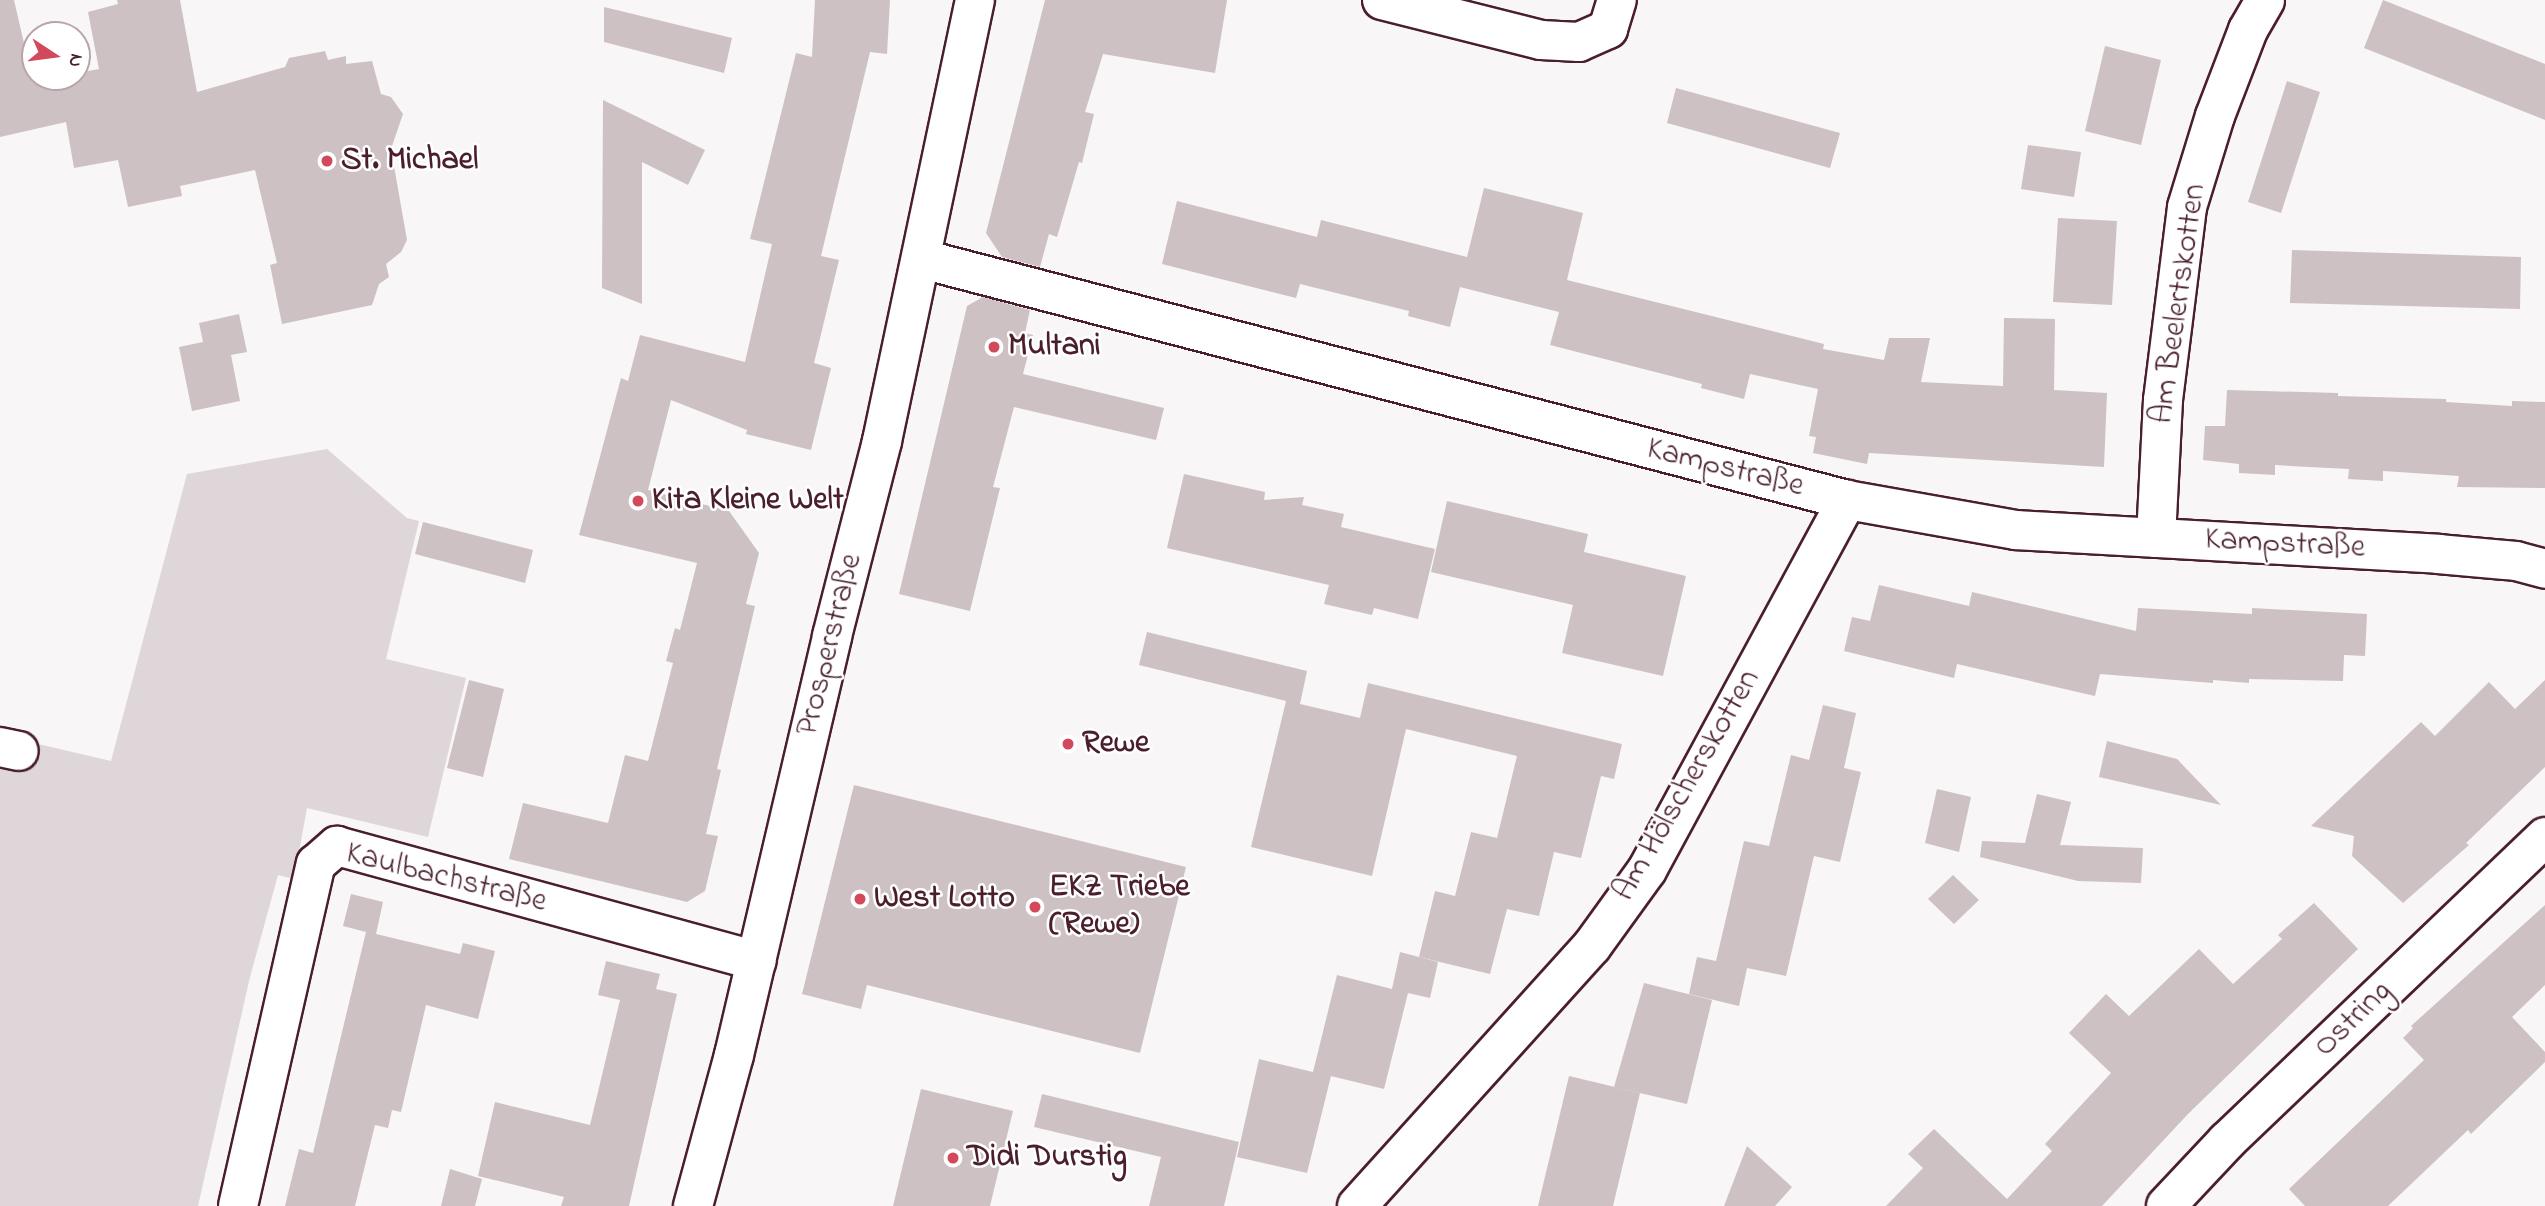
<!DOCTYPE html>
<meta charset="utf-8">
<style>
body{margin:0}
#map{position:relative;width:2545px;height:1206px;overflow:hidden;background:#f8f6f7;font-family:"Indie Flower",sans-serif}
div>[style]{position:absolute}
.green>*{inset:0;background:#ded6d9}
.building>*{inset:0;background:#cdc1c4}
.roads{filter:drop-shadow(2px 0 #4a1f2b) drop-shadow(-2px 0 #4a1f2b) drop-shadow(0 2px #4a1f2b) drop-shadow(0 -2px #4a1f2b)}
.street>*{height:38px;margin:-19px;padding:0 19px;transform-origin:19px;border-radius:19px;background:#fff}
.secondary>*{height:38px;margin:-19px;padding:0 19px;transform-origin:19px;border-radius:19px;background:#fff}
.dots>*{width:19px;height:19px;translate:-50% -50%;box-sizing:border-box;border:4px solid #fff;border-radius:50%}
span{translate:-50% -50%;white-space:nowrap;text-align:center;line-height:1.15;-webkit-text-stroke:5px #fff;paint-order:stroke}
.poi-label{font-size:32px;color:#4a1f2b;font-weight:700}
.left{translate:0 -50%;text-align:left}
.street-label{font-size:32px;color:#4a1f2b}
.north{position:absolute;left:21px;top:21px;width:70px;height:70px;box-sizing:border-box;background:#fff;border:2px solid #b7a5aa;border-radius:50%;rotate:103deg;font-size:19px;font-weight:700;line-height:28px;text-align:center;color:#4a1f2b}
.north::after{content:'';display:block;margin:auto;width:24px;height:32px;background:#d1495b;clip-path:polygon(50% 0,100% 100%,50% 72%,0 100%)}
</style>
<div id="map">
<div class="green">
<i style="clip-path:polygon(327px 449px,407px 518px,419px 521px,386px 659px,466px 678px,428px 837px,307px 808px,294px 879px,278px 875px,250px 977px,198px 1206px,0 1206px,0 767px,14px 769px,21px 740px,111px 761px,187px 474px)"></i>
</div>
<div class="building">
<i style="clip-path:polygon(0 0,14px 0,33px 82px,77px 77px,77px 73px,99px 69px,88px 12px,118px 4px,117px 0,180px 0,197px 92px,285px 67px,289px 58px,325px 51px,328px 60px,346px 56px,346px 64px,372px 61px,381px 94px,391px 97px,403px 114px,391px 149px,407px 240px,401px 252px,386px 264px,389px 277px,379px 284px,372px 305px,282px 324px,270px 265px,277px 263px,255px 170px,180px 186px,182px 196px,128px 207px,118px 160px,74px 168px,66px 122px,0 137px)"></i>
<i style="clip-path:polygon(815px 0,890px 0,887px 54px,870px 52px,821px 256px,839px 260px,814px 363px,831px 368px,811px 450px,746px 434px,747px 430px,671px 400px,648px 490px,729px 511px,759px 553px,746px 604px,755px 606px,717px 769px,721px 770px,706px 834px,718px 836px,705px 891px,687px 902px,509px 859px,523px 803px,608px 823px,625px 755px,648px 761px,673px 663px,666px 661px,675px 628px,680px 630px,697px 563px,579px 535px,621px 378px,628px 381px,640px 335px,745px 362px,772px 244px,750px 239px,796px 53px,812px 57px)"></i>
<i style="clip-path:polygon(1045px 0,1227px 0,1215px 73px,1103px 54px,1085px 112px,1094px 114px,1082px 163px,1079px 162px,1057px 237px,1049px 234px,1040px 267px,1002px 257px,986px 233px)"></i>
<i style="clip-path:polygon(2383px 0,2545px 64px,2545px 120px,2364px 48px)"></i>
<i style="clip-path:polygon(604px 7px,732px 38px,724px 73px,604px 42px)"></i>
<i style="clip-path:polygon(2105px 46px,2161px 60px,2141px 145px,2085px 131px)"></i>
<i style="clip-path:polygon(2287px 81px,2320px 92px,2281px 213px,2248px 202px)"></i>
<i style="clip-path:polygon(1676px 88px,1840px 133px,1830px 168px,1667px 123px)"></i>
<i style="clip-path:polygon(603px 100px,705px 150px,688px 185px,642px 162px,642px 304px,602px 288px)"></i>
<i style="clip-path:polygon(2028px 145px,2081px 152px,2074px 197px,2021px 189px)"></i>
<i style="clip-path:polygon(1484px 188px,1583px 213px,1567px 280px,1824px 344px,1823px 349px,1884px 360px,1889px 338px,1930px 338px,1921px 382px,2003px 386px,2004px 318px,2055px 319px,2054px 390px,2107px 393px,2104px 467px,1869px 453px,1867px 464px,1813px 453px,1816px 437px,1809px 436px,1818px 389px,1750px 374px,1744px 399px,1701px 388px,1702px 384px,1550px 345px,1559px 312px,1460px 287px,1450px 327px,1408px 316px,1409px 311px,1300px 284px,1296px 298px,1162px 264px,1177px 201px,1317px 237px,1321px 220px,1467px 257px)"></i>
<i style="clip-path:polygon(2058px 218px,2117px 221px,2112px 305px,2053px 302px)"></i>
<i style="clip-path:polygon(2292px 250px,2521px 257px,2520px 309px,2290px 303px)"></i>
<i style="clip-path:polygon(983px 297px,1030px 310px,1025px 333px,1033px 335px,1023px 374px,1164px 408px,1156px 440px,1014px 407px,993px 487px,1000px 488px,970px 611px,899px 594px,967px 306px)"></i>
<i style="clip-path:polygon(239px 314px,247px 352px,231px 355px,240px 401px,192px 411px,179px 347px,203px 342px,199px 323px)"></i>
<i style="clip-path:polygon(2227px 390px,2338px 393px,2338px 396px,2446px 399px,2446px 402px,2512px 406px,2512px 401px,2545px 402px,2545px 488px,2457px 487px,2459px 476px,2383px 471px,2383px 481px,2348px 479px,2349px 469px,2309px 467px,2275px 465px,2275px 475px,2239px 473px,2239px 464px,2203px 460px,2205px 426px,2225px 426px)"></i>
<i style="clip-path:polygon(1184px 474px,1265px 492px,1264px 500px,1304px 497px,1302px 505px,1344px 514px,1341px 527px,1435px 549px,1418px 619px,1374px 608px,1372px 615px,1324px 604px,1329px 585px,1167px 548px)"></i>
<i style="clip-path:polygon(1447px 501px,1588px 534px,1584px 552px,1686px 576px,1663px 676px,1562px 653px,1573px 605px,1431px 572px)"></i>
<i style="clip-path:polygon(423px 522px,533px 550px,525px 583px,415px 554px)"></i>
<i style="clip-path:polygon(1879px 585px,1969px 606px,1972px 592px,2136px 631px,2138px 608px,2252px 614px,2252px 608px,2367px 614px,2365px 656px,2344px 655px,2343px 681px,2249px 679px,2249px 683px,2213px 680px,2213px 683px,2100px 674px,2095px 696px,1957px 664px,1954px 678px,1844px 651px,1852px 617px,1870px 621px)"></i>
<i style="clip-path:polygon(1147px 632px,1307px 671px,1300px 704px,1360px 718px,1368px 683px,1622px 744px,1614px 779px,1601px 776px,1581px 858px,1554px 852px,1539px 916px,1507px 909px,1490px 974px,1419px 957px,1435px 891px,1455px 896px,1471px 832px,1497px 838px,1517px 756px,1406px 729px,1372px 876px,1251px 847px,1286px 701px,1139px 665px)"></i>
<i style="clip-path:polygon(469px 680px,504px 689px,483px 777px,447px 768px)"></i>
<i style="clip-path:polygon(2545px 680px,2545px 767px,2466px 843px,2469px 845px,2403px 903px,2352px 856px,2354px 836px,2311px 826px,2421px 722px,2435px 736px,2489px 682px,2515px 709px)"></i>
<i style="clip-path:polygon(1823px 705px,1856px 713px,1844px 768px,1861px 772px,1840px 862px,1814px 856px,1786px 976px,1747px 968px,1739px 1006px,1689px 994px,1697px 957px,1716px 961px,1744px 841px,1769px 846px,1791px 755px,1809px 760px)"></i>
<i style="clip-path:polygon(2107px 741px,2177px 759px,2221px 805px,2099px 777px)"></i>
<i style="clip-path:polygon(854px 785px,1186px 867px,1140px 1053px,867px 985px,861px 1009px,802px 994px)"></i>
<i style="clip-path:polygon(1937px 789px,1971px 797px,1959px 852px,1925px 843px)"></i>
<i style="clip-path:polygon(2037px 794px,2071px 802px,2060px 845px,2143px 848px,2141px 883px,2078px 881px,1980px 857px,1982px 841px,2025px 843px)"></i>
<i style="clip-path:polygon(1953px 875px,1979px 900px,1954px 924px,1928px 899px)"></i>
<i style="clip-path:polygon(351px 894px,383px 902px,376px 934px,460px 954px,463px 943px,495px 951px,478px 1019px,426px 1005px,401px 1112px,392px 1110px,388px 1128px,375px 1125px,355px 1206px,285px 1206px,299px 1149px,313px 1153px,366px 932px,343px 926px)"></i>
<i style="clip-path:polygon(2314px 903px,2358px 949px,2188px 1114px,2102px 1206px,1886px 1206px,1923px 1168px,1908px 1154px,1934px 1129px,2007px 1199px,2052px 1151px,2045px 1144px,2111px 1073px,2069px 1033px,2106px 994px,2129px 1016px,2199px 949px,2233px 984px,2282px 939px,2278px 935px)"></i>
<i style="clip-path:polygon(2545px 905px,2545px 985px,2512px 1017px,2545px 1052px,2545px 1062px,2471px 1134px,2468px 1130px,2388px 1206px,2305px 1206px,2289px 1189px,2424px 1060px,2403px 1038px,2413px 1028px,2411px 1026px)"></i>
<i style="clip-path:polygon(1400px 952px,1438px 962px,1430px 998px,1408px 993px,1384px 1089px,1331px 1076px,1307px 1173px,1237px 1157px,1259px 1059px,1313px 1072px,1337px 975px,1392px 989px)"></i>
<i style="clip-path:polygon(606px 961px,660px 974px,656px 989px,677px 994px,629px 1206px,561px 1206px,564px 1197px,478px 1176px,495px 1102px,590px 1125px,620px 1000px,598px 995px)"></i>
<i style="clip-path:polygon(1644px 983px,1712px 1000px,1687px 1104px,1614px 1087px)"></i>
<i style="clip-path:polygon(1569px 1076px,1640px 1093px,1613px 1206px,1538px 1206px)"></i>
<i style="clip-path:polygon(921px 1089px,1013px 1111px,990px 1206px,893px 1206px)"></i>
<i style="clip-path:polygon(1042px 1094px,1239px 1142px,1224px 1206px,1149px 1206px,1161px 1157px,1034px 1127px)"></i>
<i style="clip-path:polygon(1747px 1146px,1792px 1187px,1775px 1206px,1724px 1206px)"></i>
<i style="clip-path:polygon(450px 1169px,482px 1179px,475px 1206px,441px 1206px)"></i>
</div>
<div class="roads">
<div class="street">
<i style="left:1382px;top:0;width:164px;rotate:14.1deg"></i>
<i style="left:1541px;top:40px;width:38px;rotate:3deg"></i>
<i style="left:1579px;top:42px;width:32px;rotate:-24deg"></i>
<i style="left:1608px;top:29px;width:30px;rotate:-73deg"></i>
<i style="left:922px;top:259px;width:956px;rotate:14.6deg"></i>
<i style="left:1847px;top:500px;width:171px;rotate:10.1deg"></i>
<i style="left:2015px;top:530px;width:424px;rotate:3.2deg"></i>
<i style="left:2438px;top:554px;width:78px;rotate:5.1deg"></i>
<i style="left:2516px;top:561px;width:30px;rotate:15deg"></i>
<i style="left:2156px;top:538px;width:138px;rotate:-87.1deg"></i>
<i style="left:2163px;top:400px;width:194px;rotate:-82.9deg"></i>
<i style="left:2187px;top:207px;width:95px;rotate:-72.9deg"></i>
<i style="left:2215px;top:116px;width:92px;rotate:-69deg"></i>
<i style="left:2248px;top:30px;width:34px;rotate:-60deg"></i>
<i style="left:0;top:747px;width:19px;rotate:12deg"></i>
<i style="left:238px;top:1206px;width:351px;rotate:-77.2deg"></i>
<i style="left:316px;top:864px;width:28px;rotate:-41deg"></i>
<i style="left:337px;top:846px;width:435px;rotate:15.3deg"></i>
<i style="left:1357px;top:1206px;width:350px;rotate:-47.9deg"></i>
<i style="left:1592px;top:946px;width:94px;rotate:-54.1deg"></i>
<i style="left:1647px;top:870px;width:421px;rotate:-61.6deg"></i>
</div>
<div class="secondary">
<i style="left:693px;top:1206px;width:156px;rotate:-74.8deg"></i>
<i style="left:734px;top:1055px;width:430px;rotate:-76.8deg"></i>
<i style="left:832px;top:636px;width:201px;rotate:-75.6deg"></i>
<i style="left:882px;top:441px;width:451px;rotate:-78.1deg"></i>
<i style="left:2166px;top:1206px;width:89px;rotate:-46.8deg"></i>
<i style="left:2227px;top:1141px;width:440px;rotate:-43.7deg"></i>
</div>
</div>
<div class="dots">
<i style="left:327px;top:161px;background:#d1495b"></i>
<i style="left:994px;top:347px;background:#d1495b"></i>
<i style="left:638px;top:501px;background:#d1495b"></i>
<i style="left:1068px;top:744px;background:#d1495b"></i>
<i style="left:860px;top:899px;background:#d1495b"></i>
<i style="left:1035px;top:907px;background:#d1495b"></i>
<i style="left:953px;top:1158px;background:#d1495b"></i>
</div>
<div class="poi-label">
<span class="left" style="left:341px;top:161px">St. Michael</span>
<span class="left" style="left:1008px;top:347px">Multani</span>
<span class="left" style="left:652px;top:501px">Kita Kleine Welt</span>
<span class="left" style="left:1082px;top:744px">Rewe</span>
<span class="left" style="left:1049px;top:907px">EKZ Triebe<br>(Rewe)</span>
<span class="left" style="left:874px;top:899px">West Lotto</span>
<span class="left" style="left:967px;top:1158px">Didi Durstig</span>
</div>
<div class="street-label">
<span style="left:2180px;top:304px;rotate:-82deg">Am Beelertskotten</span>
<span style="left:1725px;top:469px;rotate:14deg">Kampstraße</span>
<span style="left:2285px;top:545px;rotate:3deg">Kampstraße</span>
<span style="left:831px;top:645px;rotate:-76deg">Prosperstraße</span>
<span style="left:1688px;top:786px;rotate:-60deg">Am Hölscherskotten</span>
<span style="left:446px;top:879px;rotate:14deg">Kaulbachstraße</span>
<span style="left:2354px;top:1020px;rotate:-44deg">Ostring</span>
</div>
<div class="north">N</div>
</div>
